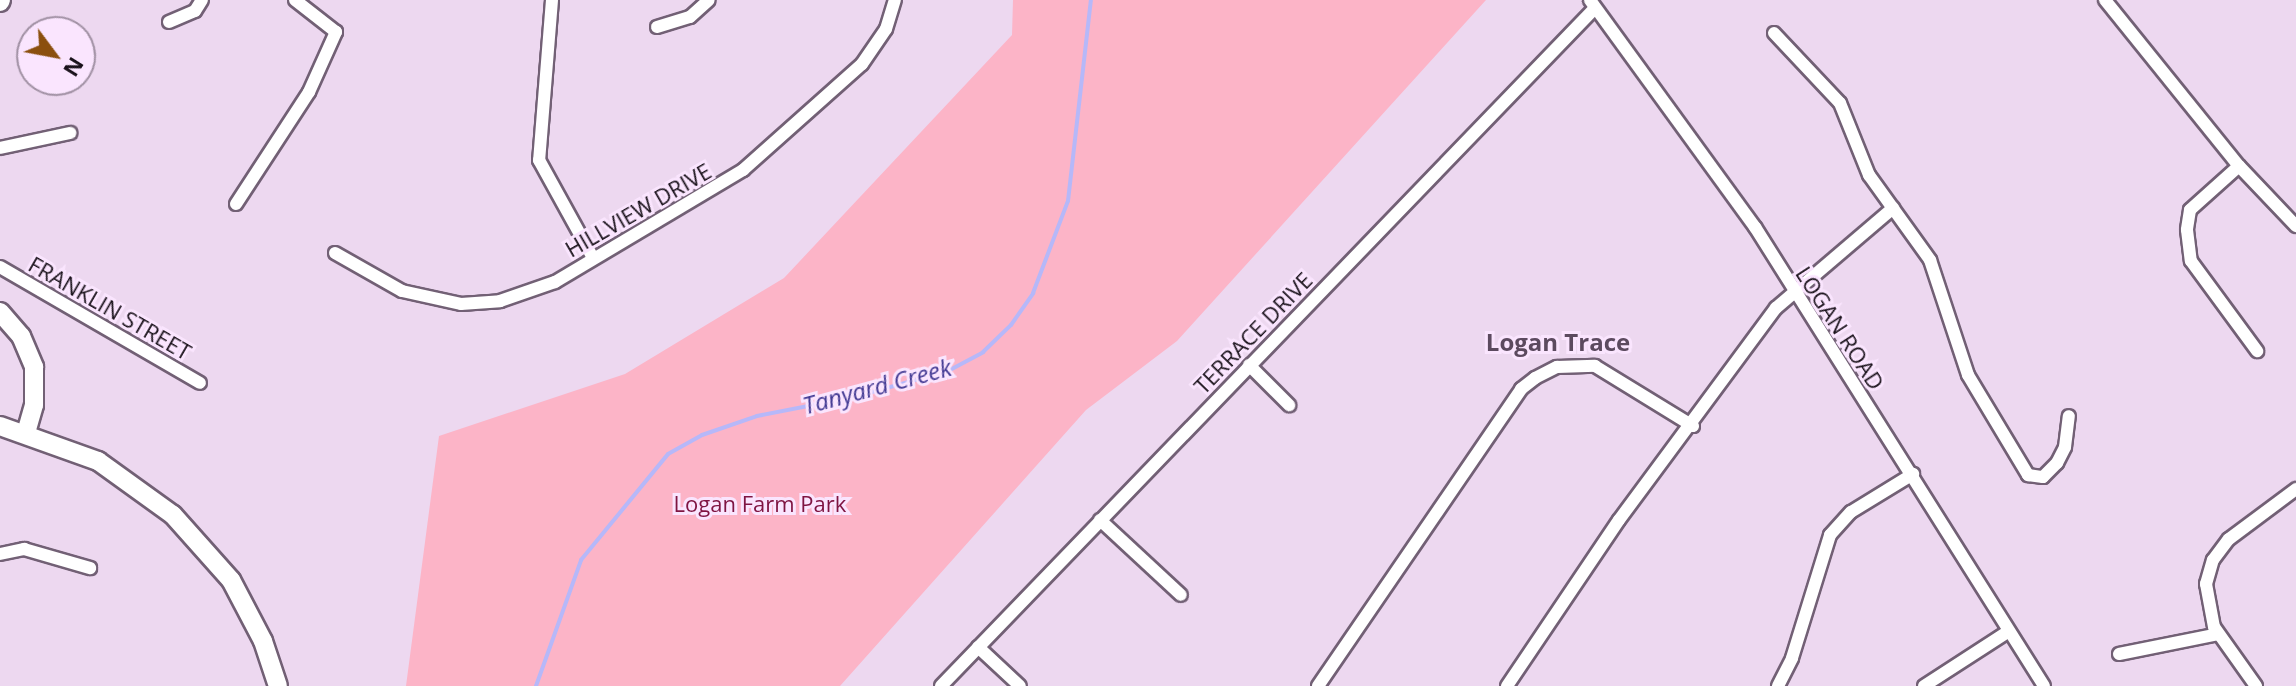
<!DOCTYPE html>
<style>
body{margin:0}
#map{position:relative;width:2296px;height:686px;overflow:hidden;background:#edd8f0;font-family:"Open Sans",sans-serif}
div>[style]{position:absolute}
.green>*{inset:0;background:#fcb4c7}
.stream>*{height:4px;margin:-2px;padding:0 2px;transform-origin:2px;border-radius:2px;background:#b6b8f9}
.roads{filter:drop-shadow(2px 0 #726075) drop-shadow(-2px 0 #726075) drop-shadow(0 2px #726075) drop-shadow(0 -2px #726075)}
.street>*{height:12px;margin:-6px;padding:0 6px;transform-origin:6px;border-radius:6px;background:#fff}
.secondary>*{height:18px;margin:-9px;padding:0 9px;transform-origin:9px;border-radius:9px;background:#fff}
span{translate:-50% -50%;white-space:nowrap;text-align:center;line-height:1.15;-webkit-text-stroke:6px #fae5fe;paint-order:stroke}
.street-label{font-size:22px;color:#19111a}
.park-label{font-size:22px;color:#7f1442}
.neighbourhood-label{font-size:24px;color:#5c4a5f;font-weight:700}
.water-label{font-size:24px;color:#423993;font-style:italic}
.north{position:absolute;left:16px;top:16px;width:80px;height:80px;box-sizing:border-box;background:#fae5fe;border:2px solid #a090a3;border-radius:50%;rotate:122deg;font-size:22px;font-weight:700;line-height:32px;text-align:center;color:#19111a}
.north::after{content:'';display:block;margin:auto;width:28px;height:36px;background:#8b4f0e;clip-path:polygon(50% 0,100% 100%,50% 72%,0 100%)}
</style>
<div id="map">
<div class="green">
<i style="clip-path:polygon(1013px 0,1486px 0,1177px 341px,1086px 410px,840px 686px,406px 686px,439px 436px,625px 374px,784px 278px,1012px 35px)"></i>
</div>
<div class="stream">
<i style="left:536px;top:686px;width:134px;rotate:-70.3deg"></i>
<i style="left:581px;top:560px;width:137px;rotate:-50.6deg"></i>
<i style="left:668px;top:454px;width:39px;rotate:-29deg"></i>
<i style="left:702px;top:435px;width:58px;rotate:-19.1deg"></i>
<i style="left:757px;top:416px;width:99px;rotate:-11.1deg"></i>
<i style="left:854px;top:397px;width:98px;rotate:-15.5deg"></i>
<i style="left:948px;top:371px;width:40px;rotate:-28deg"></i>
<i style="left:983px;top:352px;width:39px;rotate:-44deg"></i>
<i style="left:1011px;top:325px;width:39px;rotate:-55deg"></i>
<i style="left:1033px;top:293px;width:98px;rotate:-69.2deg"></i>
<i style="left:1068px;top:201px;width:202px;rotate:-83.5deg"></i>
</div>
<div class="roads">
<div class="street">
<i style="left:552px;top:0;width:161px;rotate:94.6deg"></i>
<i style="left:539px;top:160px;width:112px;rotate:61.1deg"></i>
<i style="left:1590px;top:0;width:281px;rotate:54deg"></i>
<i style="left:1755px;top:227px;width:542px;rotate:57.8deg"></i>
<i style="left:2105px;top:0;width:213px;rotate:51.1deg"></i>
<i style="left:2239px;top:166px;width:83px;rotate:46.5deg"></i>
<i style="left:169px;top:22px;width:28px;rotate:-23deg"></i>
<i style="left:195px;top:11px;width:13px;rotate:-58deg"></i>
<i style="left:657px;top:27px;width:34px;rotate:-17deg"></i>
<i style="left:690px;top:17px;width:25px;rotate:-42deg"></i>
<i style="left:1774px;top:33px;width:96px;rotate:46.7deg"></i>
<i style="left:1840px;top:103px;width:78px;rotate:68.1deg"></i>
<i style="left:1869px;top:175px;width:105px;rotate:54.3deg"></i>
<i style="left:1930px;top:260px;width:121px;rotate:71.7deg"></i>
<i style="left:1968px;top:375px;width:117px;rotate:59deg"></i>
<i style="left:2028px;top:475px;width:15px;rotate:8deg"></i>
<i style="left:2043px;top:477px;width:20px;rotate:-45deg"></i>
<i style="left:2057px;top:463px;width:18px;rotate:-63deg"></i>
<i style="left:2065px;top:447px;width:31px;rotate:-83deg"></i>
<i style="left:0;top:148px;width:72px;rotate:-12.1deg"></i>
<i style="left:2239px;top:166px;width:66px;rotate:138.1deg"></i>
<i style="left:2190px;top:210px;width:20px;rotate:99deg"></i>
<i style="left:2187px;top:230px;width:31px;rotate:83deg"></i>
<i style="left:2191px;top:261px;width:112px;rotate:53.7deg"></i>
<i style="left:236px;top:204px;width:134px;rotate:-56.9deg"></i>
<i style="left:309px;top:92px;width:66px;rotate:-65.8deg"></i>
<i style="left:336px;top:32px;width:52px;rotate:-142deg"></i>
<i style="left:335px;top:253px;width:77px;rotate:29.6deg"></i>
<i style="left:402px;top:291px;width:60px;rotate:12.4deg"></i>
<i style="left:461px;top:304px;width:39px;rotate:-4deg"></i>
<i style="left:500px;top:301px;width:58px;rotate:-19.1deg"></i>
<i style="left:555px;top:282px;width:219px;rotate:-30.8deg"></i>
<i style="left:743px;top:170px;width:159px;rotate:-41.7deg"></i>
<i style="left:862px;top:64px;width:42px;rotate:-55.6deg"></i>
<i style="left:886px;top:29px;width:30px;rotate:-73deg"></i>
<i style="left:0;top:267px;width:231px;rotate:30.1deg"></i>
<i style="left:1249px;top:365px;width:57px;rotate:45deg"></i>
<i style="left:1100px;top:520px;width:110px;rotate:42.8deg"></i>
<i style="left:0;top:554px;width:25px;rotate:-12deg"></i>
<i style="left:24px;top:549px;width:69px;rotate:16.1deg"></i>
<i style="left:978px;top:647px;width:57px;rotate:42.9deg"></i>
<i style="left:2119px;top:654px;width:101px;rotate:-11.4deg"></i>
<i style="left:941px;top:686px;width:942px;rotate:-46.03deg"></i>
<i style="left:1318px;top:686px;width:360px;rotate:-55.6deg"></i>
<i style="left:1521px;top:389px;width:18px;rotate:-38deg"></i>
<i style="left:1535px;top:378px;width:25px;rotate:-27deg"></i>
<i style="left:1557px;top:367px;width:38px;rotate:-2deg"></i>
<i style="left:1595px;top:366px;width:115px;rotate:31.5deg"></i>
<i style="left:1507px;top:686px;width:200px;rotate:-56deg"></i>
<i style="left:1619px;top:520px;width:264px;rotate:-53.5deg"></i>
<i style="left:1776px;top:308px;width:154px;rotate:-40.5deg"></i>
<i style="left:1778px;top:686px;width:31px;rotate:-63deg"></i>
<i style="left:1792px;top:658px;width:129px;rotate:-72.8deg"></i>
<i style="left:1830px;top:535px;width:31px;rotate:-48deg"></i>
<i style="left:1851px;top:512px;width:73px;rotate:-31.5deg"></i>
<i style="left:1924px;top:686px;width:101px;rotate:-32.9deg"></i>
<i style="left:2256px;top:686px;width:72px;rotate:-125.4deg"></i>
<i style="left:2214px;top:627px;width:44px;rotate:-100.5deg"></i>
<i style="left:2206px;top:584px;width:25px;rotate:-74deg"></i>
<i style="left:2213px;top:560px;width:26px;rotate:-53deg"></i>
<i style="left:2229px;top:539px;width:84px;rotate:-36.7deg"></i>
</div>
<div class="secondary">
<i style="left:0;top:2px;width:2px;rotate:-63deg"></i>
<i style="left:0;top:312px;width:32px;rotate:49deg"></i>
<i style="left:21px;top:336px;width:34px;rotate:67deg"></i>
<i style="left:34px;top:367px;width:38px;rotate:90deg"></i>
<i style="left:34px;top:405px;width:29px;rotate:106deg"></i>
<i style="left:0;top:426px;width:104px;rotate:19.7deg"></i>
<i style="left:98px;top:461px;width:92px;rotate:35.8deg"></i>
<i style="left:173px;top:515px;width:87px;rotate:48.3deg"></i>
<i style="left:231px;top:580px;width:69px;rotate:62.3deg"></i>
<i style="left:263px;top:641px;width:47px;rotate:71.6deg"></i>
</div>
</div>
<div class="street-label">
<span style="left:638px;top:210px;rotate:-30deg">HILLVIEW DRIVE</span>
<span style="left:110px;top:308px;rotate:30deg">FRANKLIN STREET</span>
<span style="left:1840px;top:328px;rotate:57deg">LOGAN ROAD</span>
<span style="left:1253px;top:333px;rotate:-46deg">TERRACE DRIVE</span>
</div>
<div class="park-label">
<span style="left:760px;top:504px">Logan Farm Park</span>
</div>
<div class="neighbourhood-label">
<span style="left:1558px;top:342px">Logan Trace</span>
</div>
<div class="water-label">
<span style="left:877px;top:386px;rotate:-15deg">Tanyard Creek</span>
</div>
<div class="north">N</div>
</div>
